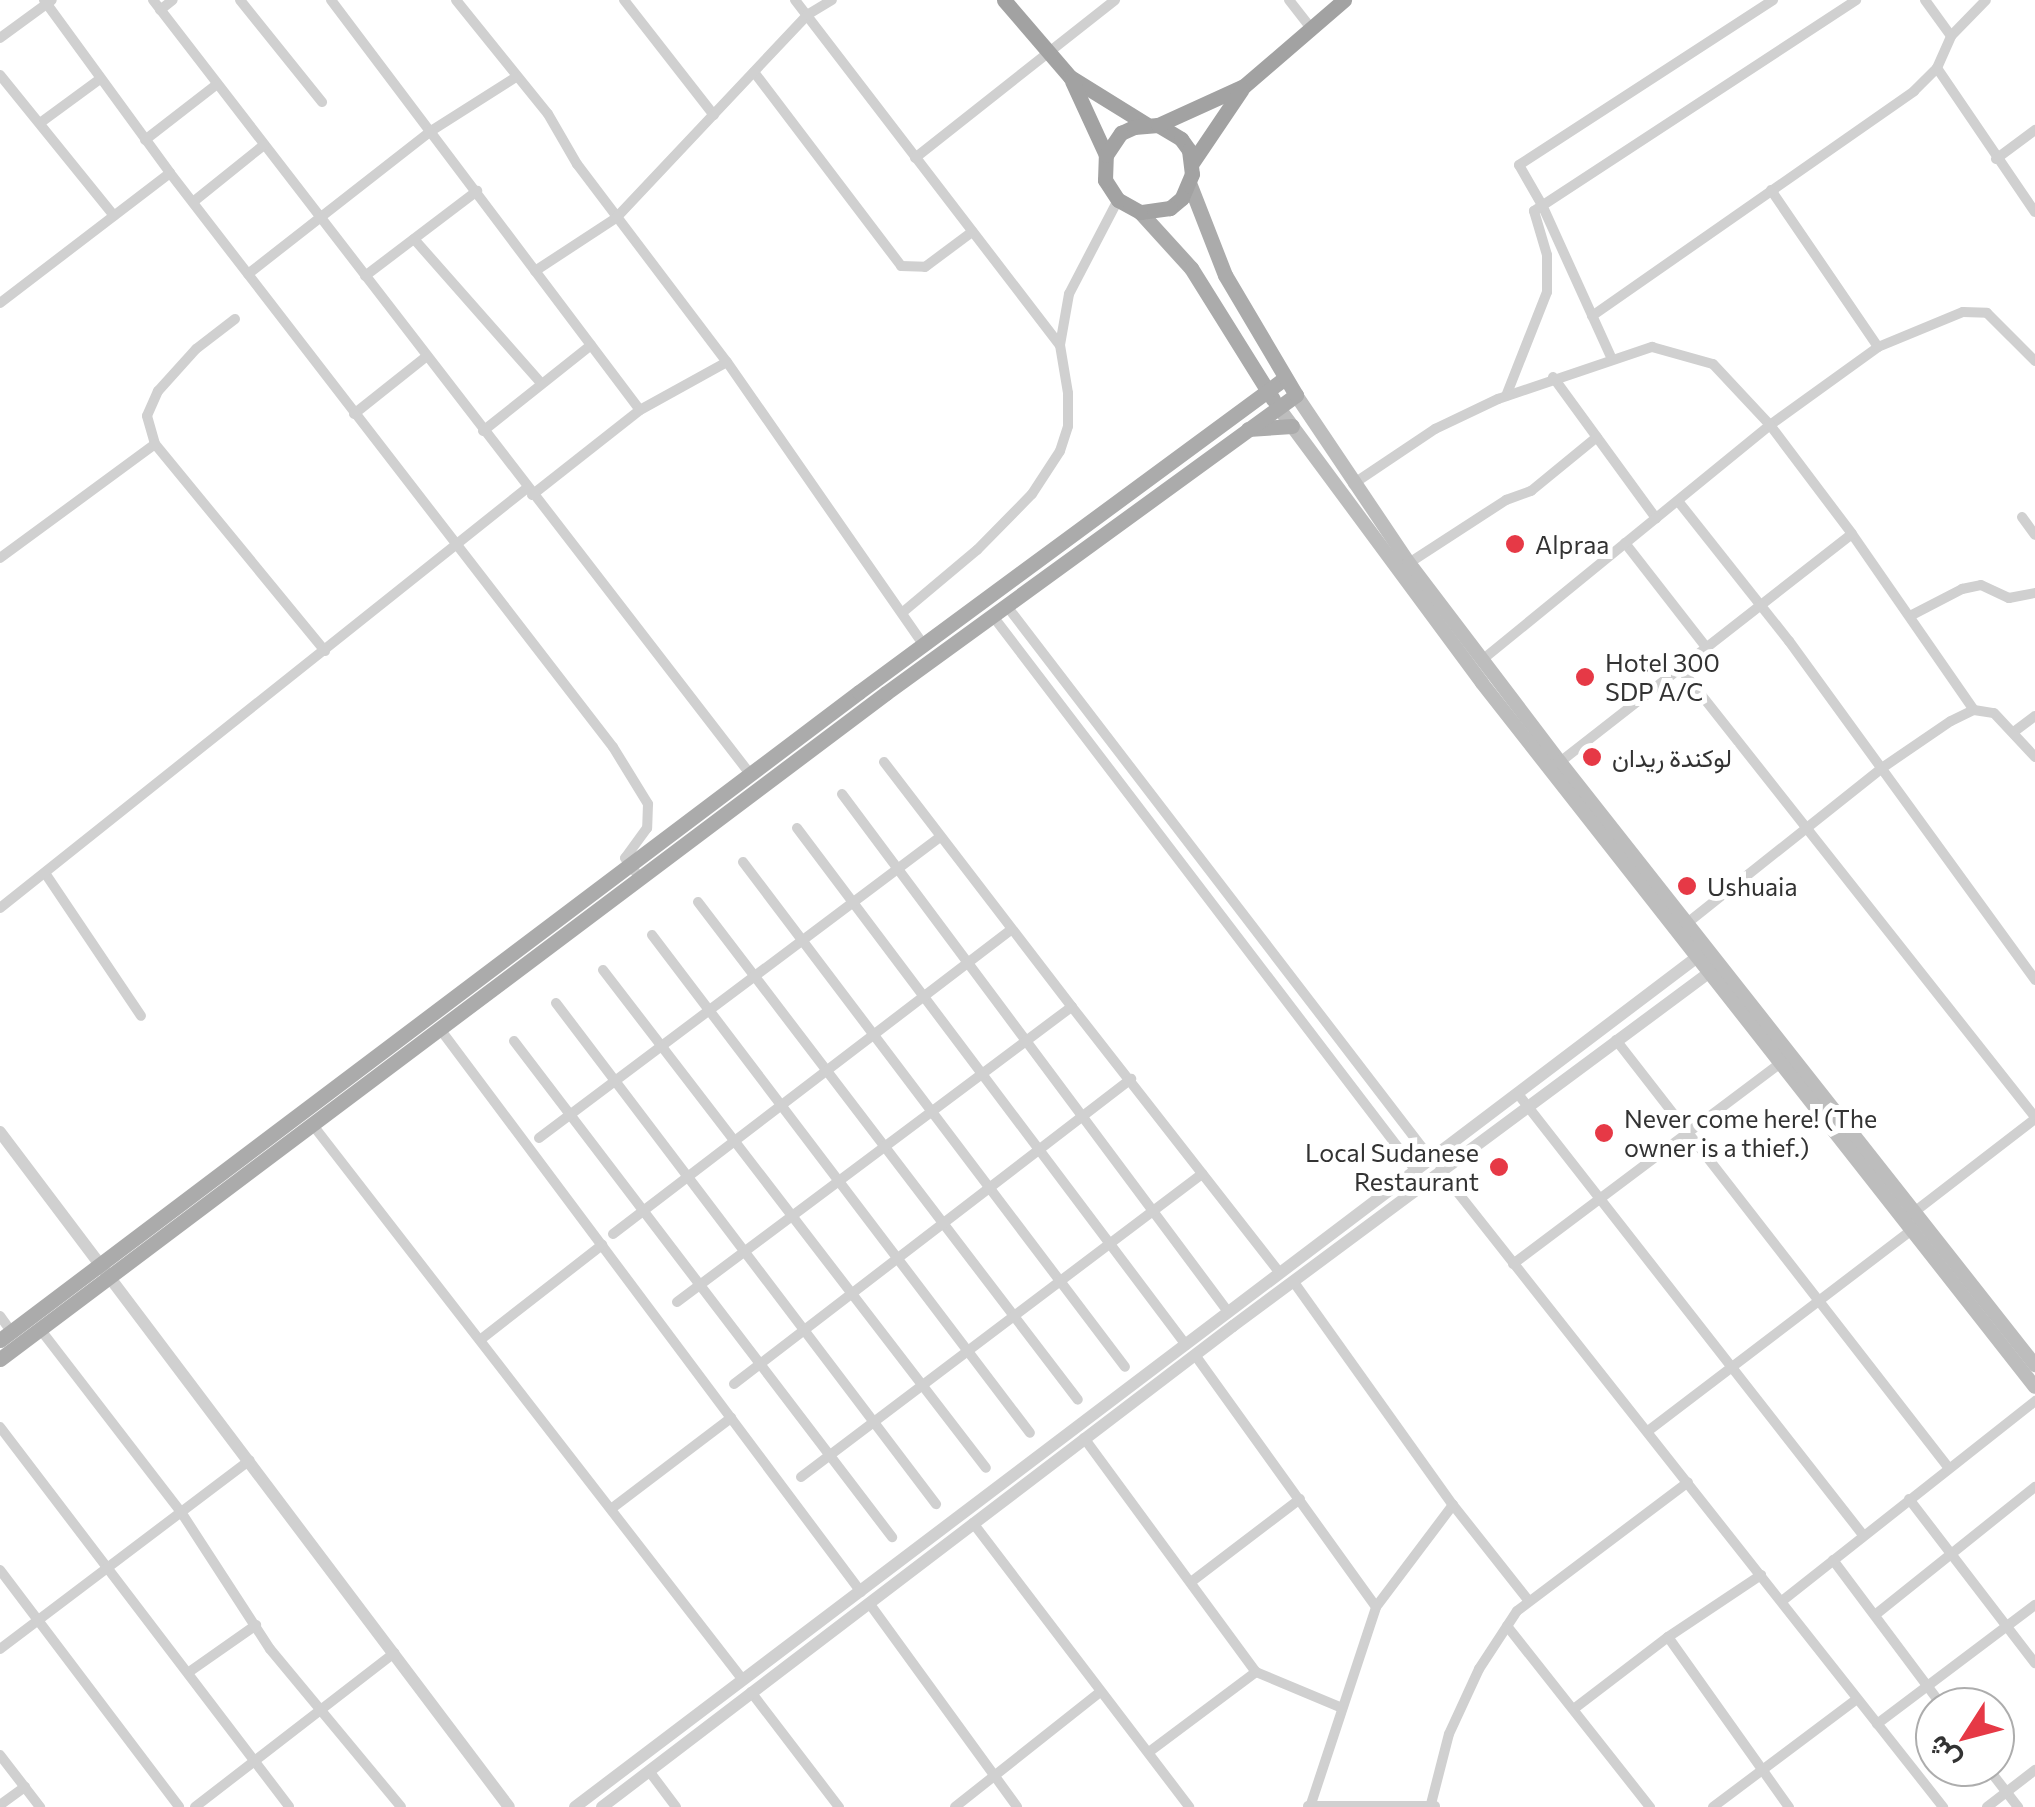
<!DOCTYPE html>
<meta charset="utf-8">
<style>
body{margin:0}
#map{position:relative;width:2035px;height:1807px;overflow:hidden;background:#fff;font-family:Commissioner,Vazirmatn,sans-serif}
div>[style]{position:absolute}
.minor>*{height:10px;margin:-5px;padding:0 5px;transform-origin:5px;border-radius:5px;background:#d0d0d0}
.tertiary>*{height:12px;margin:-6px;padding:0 6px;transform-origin:6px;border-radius:6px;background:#d0d0d0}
.secondary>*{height:14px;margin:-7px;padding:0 7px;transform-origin:7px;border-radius:7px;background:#bdbdbd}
.primary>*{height:15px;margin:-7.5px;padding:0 7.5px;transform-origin:7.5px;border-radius:7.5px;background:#ababab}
.trunk>*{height:15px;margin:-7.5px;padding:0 7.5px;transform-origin:7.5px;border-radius:7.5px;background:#a2a2a2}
.dots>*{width:28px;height:28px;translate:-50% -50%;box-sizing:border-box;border:5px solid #fff;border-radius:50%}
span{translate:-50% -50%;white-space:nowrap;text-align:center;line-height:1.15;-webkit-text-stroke:10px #fff;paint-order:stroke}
.poi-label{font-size:25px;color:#333}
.left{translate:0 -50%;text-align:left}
.right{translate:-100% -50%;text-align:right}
.north{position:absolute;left:1915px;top:1687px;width:100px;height:100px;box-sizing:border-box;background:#fff;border:2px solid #adadad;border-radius:50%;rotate:234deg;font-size:28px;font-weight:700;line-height:40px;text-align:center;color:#333}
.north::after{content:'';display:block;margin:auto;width:35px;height:45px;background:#e63946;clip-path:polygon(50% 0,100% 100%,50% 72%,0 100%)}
</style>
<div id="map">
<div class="minor">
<i style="left:44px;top:0;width:214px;rotate:53.9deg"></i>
<i style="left:170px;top:173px;width:725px;rotate:52.34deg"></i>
<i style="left:613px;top:747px;width:67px;rotate:58.4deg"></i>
<i style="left:648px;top:804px;width:24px;rotate:92deg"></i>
<i style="left:647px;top:828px;width:37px;rotate:126deg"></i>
<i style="left:625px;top:858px;width:26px;rotate:53deg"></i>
<i style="left:153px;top:0;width:979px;rotate:52.35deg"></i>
<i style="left:240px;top:0;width:131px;rotate:51.2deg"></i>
<i style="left:331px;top:0;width:513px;rotate:53deg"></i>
<i style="left:456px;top:0;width:146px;rotate:51.1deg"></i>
<i style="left:548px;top:114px;width:58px;rotate:59.9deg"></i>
<i style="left:577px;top:164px;width:248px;rotate:52.9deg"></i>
<i style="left:727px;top:362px;width:345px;rotate:55.2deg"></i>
<i style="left:624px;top:0;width:146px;rotate:52deg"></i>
<i style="left:795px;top:0;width:435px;rotate:52.5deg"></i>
<i style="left:1289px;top:0;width:36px;rotate:52deg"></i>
<i style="left:1925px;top:0;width:44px;rotate:54.2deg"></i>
<i style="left:160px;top:10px;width:16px;rotate:-38deg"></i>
<i style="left:0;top:38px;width:64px;rotate:-36.2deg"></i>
<i style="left:1937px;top:68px;width:174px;rotate:55.8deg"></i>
<i style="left:754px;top:72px;width:243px;rotate:52.8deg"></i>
<i style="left:901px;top:266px;width:24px;rotate:2deg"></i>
<i style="left:925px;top:267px;width:59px;rotate:-36.7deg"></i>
<i style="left:0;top:75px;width:181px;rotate:51deg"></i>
<i style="left:40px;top:123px;width:74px;rotate:-36.3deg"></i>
<i style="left:145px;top:140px;width:90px;rotate:-37.8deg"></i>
<i style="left:915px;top:158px;width:255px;rotate:-38.3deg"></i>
<i style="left:1996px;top:159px;width:49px;rotate:-36.6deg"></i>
<i style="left:1771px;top:190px;width:190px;rotate:55.7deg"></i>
<i style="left:193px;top:202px;width:91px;rotate:-38.8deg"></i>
<i style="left:414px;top:239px;width:193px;rotate:48.6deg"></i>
<i style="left:535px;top:271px;width:97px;rotate:-33.2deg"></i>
<i style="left:616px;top:218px;width:279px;rotate:-46.7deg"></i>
<i style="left:807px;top:15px;width:29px;rotate:-31deg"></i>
<i style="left:248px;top:274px;width:232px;rotate:-38deg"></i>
<i style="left:431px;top:131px;width:101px;rotate:-32.4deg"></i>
<i style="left:365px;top:276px;width:141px;rotate:-37.2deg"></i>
<i style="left:0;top:303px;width:214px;rotate:-37.4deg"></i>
<i style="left:1592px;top:316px;width:393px;rotate:-34.9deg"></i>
<i style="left:1914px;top:91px;width:33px;rotate:-45deg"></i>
<i style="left:1937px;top:68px;width:35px;rotate:-66deg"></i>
<i style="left:1951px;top:36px;width:50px;rotate:-45.8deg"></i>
<i style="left:235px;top:319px;width:49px;rotate:142.4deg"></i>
<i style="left:196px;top:349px;width:57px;rotate:132.1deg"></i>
<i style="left:158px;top:391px;width:27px;rotate:114deg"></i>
<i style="left:147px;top:416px;width:29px;rotate:74deg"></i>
<i style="left:155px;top:444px;width:268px;rotate:50.6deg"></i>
<i style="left:1611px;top:357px;width:167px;rotate:-114.4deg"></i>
<i style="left:1542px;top:205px;width:46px;rotate:-119.9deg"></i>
<i style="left:1519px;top:165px;width:303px;rotate:-33deg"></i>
<i style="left:1553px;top:377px;width:175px;rotate:53.9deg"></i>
<i style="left:1506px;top:396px;width:112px;rotate:-68.5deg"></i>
<i style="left:1547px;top:292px;width:37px;rotate:-90deg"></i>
<i style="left:1547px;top:255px;width:46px;rotate:-106.5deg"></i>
<i style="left:1534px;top:211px;width:385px;rotate:-33.2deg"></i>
<i style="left:354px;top:414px;width:93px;rotate:-38.5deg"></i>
<i style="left:483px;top:431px;width:138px;rotate:-38.5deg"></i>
<i style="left:1353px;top:484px;width:99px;rotate:-33.9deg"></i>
<i style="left:1435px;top:429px;width:70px;rotate:-25.5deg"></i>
<i style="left:1498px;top:399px;width:163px;rotate:-18.7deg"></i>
<i style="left:1652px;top:347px;width:63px;rotate:15.6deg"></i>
<i style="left:1713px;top:364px;width:83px;rotate:46.9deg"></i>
<i style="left:1770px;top:425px;width:133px;rotate:-35.8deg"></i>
<i style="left:1878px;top:347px;width:92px;rotate:-22.4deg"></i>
<i style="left:1963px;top:312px;width:24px;rotate:2deg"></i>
<i style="left:1987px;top:313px;width:68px;rotate:45deg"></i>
<i style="left:532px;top:495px;width:137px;rotate:-38.2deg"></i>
<i style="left:640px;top:410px;width:99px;rotate:-28.9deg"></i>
<i style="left:1678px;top:501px;width:179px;rotate:51.6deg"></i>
<i style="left:1789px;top:641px;width:419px;rotate:54deg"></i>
<i style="left:2022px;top:517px;width:22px;rotate:54deg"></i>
<i style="left:1625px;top:543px;width:132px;rotate:52.1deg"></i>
<i style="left:0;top:558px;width:192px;rotate:-36.3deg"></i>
<i style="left:1409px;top:563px;width:116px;rotate:-33deg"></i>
<i style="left:1506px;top:500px;width:27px;rotate:-20deg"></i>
<i style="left:1531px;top:491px;width:85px;rotate:-39.3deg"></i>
<i style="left:1006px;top:605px;width:698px;rotate:52.51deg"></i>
<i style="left:903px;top:612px;width:97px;rotate:-40deg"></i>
<i style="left:977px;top:550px;width:78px;rotate:-45.5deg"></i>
<i style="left:1032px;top:494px;width:51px;rotate:-56.9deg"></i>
<i style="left:1060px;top:451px;width:26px;rotate:-72deg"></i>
<i style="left:1068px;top:426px;width:33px;rotate:-90deg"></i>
<i style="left:1068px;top:393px;width:49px;rotate:-99.5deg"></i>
<i style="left:1060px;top:345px;width:52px;rotate:-80deg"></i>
<i style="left:1069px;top:294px;width:106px;rotate:-62.5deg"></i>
<i style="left:992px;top:615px;width:699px;rotate:52.67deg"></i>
<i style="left:1910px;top:616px;width:59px;rotate:-27.4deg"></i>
<i style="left:1962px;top:589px;width:19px;rotate:-12deg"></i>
<i style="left:1981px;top:585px;width:31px;rotate:25deg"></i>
<i style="left:2009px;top:598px;width:26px;rotate:-11deg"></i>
<i style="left:1482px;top:660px;width:372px;rotate:-39.2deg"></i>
<i style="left:1770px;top:425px;width:136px;rotate:53deg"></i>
<i style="left:1852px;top:534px;width:214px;rotate:55.3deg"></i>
<i style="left:1680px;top:668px;width:572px;rotate:51.67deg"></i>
<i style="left:2015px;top:731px;width:25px;rotate:-37deg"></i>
<i style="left:884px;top:762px;width:309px;rotate:52.5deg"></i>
<i style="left:1560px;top:762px;width:370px;rotate:-38deg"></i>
<i style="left:842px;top:794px;width:647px;rotate:53.29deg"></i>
<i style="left:797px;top:828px;width:647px;rotate:53.04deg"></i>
<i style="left:743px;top:862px;width:633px;rotate:52.89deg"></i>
<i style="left:45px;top:873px;width:172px;rotate:56.1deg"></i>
<i style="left:698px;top:902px;width:626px;rotate:52.65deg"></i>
<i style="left:0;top:908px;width:674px;rotate:-38.55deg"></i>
<i style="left:1686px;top:924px;width:251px;rotate:-38.5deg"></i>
<i style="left:1882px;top:768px;width:83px;rotate:-34.3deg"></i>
<i style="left:1951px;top:721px;width:25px;rotate:-26deg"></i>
<i style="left:1974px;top:710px;width:20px;rotate:9deg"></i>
<i style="left:1994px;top:713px;width:60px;rotate:47deg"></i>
<i style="left:652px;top:935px;width:625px;rotate:52.8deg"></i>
<i style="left:603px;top:970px;width:628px;rotate:52.44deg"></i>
<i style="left:556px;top:1003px;width:629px;rotate:52.82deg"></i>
<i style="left:440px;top:1029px;width:703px;rotate:53.21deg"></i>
<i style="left:1616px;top:1040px;width:541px;rotate:52.13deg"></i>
<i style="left:514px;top:1041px;width:624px;rotate:52.69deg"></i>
<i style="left:1518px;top:1094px;width:560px;rotate:51.96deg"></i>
<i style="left:312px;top:1124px;width:703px;rotate:52.22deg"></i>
<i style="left:539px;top:1138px;width:501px;rotate:-36.89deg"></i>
<i style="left:1440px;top:1170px;width:812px;rotate:51.7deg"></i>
<i style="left:1909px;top:1216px;width:159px;rotate:-37.6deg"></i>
<i style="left:613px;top:1234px;width:499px;rotate:-37.4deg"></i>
<i style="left:1513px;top:1264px;width:335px;rotate:-36.9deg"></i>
<i style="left:1293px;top:1281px;width:275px;rotate:54.5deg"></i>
<i style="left:1453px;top:1505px;width:121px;rotate:51.7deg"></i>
<i style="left:677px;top:1302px;width:493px;rotate:-36.8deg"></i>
<i style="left:1072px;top:1007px;width:338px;rotate:52deg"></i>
<i style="left:0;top:1316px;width:19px;rotate:54deg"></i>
<i style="left:40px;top:1329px;width:231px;rotate:52.4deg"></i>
<i style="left:181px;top:1512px;width:163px;rotate:57deg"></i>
<i style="left:270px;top:1649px;width:205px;rotate:50.3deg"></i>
<i style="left:480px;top:1340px;width:155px;rotate:-37.9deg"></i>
<i style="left:1195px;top:1355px;width:310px;rotate:54.3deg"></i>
<i style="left:734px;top:1384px;width:501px;rotate:-37.53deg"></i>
<i style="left:0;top:1427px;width:477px;rotate:52.7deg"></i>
<i style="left:1648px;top:1431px;width:332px;rotate:-37.3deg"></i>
<i style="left:1084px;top:1438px;width:290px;rotate:53.7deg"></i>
<i style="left:1256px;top:1672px;width:93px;rotate:22.7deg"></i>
<i style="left:801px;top:1477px;width:503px;rotate:-37.08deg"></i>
<i style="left:1909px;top:1499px;width:207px;rotate:52.5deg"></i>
<i style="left:611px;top:1509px;width:151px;rotate:-37.2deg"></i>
<i style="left:973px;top:1523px;width:357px;rotate:52.7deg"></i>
<i style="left:1833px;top:1560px;width:184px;rotate:53.2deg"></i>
<i style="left:0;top:1570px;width:297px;rotate:52.9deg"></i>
<i style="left:1191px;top:1582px;width:137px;rotate:-37.3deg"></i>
<i style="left:1782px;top:1601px;width:323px;rotate:-38.3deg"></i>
<i style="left:869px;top:1603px;width:252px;rotate:54deg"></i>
<i style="left:1875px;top:1615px;width:205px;rotate:-38.7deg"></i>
<i style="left:1507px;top:1626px;width:231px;rotate:51.7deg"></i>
<i style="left:1668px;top:1637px;width:209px;rotate:54.6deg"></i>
<i style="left:0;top:1649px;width:313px;rotate:-37.1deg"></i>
<i style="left:189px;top:1672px;width:82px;rotate:-35deg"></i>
<i style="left:751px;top:1692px;width:145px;rotate:52.6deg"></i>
<i style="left:1575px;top:1708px;width:117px;rotate:-37.4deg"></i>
<i style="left:1668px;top:1637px;width:112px;rotate:-33.7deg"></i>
<i style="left:1877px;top:1724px;width:198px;rotate:-37deg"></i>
<i style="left:1149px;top:1752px;width:134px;rotate:-36.8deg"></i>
<i style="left:0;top:1755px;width:66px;rotate:52.4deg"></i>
<i style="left:1987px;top:1767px;width:51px;rotate:52.2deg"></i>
<i style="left:649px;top:1771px;width:45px;rotate:53.1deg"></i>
<i style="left:1311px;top:1804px;width:207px;rotate:-71.7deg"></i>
<i style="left:1376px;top:1607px;width:128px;rotate:-53deg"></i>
<i style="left:1431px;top:1804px;width:72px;rotate:-75.6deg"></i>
<i style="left:1449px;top:1734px;width:72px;rotate:-65.2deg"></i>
<i style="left:1479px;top:1669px;width:69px;rotate:-56.8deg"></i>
<i style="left:1517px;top:1611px;width:214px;rotate:-37deg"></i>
<i style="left:0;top:1805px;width:31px;rotate:-36deg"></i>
<i style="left:1308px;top:1806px;width:127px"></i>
<i style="left:195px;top:1807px;width:252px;rotate:-37.7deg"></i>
<i style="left:955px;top:1807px;width:185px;rotate:-38.4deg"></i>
<i style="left:1713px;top:1807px;width:180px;rotate:-36.9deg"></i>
<i style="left:1987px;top:1807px;width:61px;rotate:-37.6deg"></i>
</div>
<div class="tertiary">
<i style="left:0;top:1132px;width:845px;rotate:52.98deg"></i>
<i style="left:575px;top:1807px;width:1418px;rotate:-37.14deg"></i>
<i style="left:602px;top:1807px;width:793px;rotate:-37.32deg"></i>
<i style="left:1233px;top:1326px;width:599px;rotate:-36.58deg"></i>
</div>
<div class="secondary">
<i style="left:1296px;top:395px;width:202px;rotate:56.1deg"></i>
<i style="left:1409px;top:563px;width:250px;rotate:52.8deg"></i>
<i style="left:1560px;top:762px;width:768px;rotate:51.77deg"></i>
<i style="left:1278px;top:407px;width:343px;rotate:53.5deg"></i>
<i style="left:1482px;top:683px;width:895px;rotate:51.85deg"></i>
</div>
<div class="primary">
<i style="left:1140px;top:212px;width:76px;rotate:47.7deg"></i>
<i style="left:1191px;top:268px;width:155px;rotate:58deg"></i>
<i style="left:1248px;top:429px;width:44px;rotate:-3.9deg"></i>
<i style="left:0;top:1340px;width:1076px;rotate:-37.03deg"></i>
<i style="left:859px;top:692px;width:529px;rotate:-36.39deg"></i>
<i style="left:0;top:1359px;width:1108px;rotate:-36.93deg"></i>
<i style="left:886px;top:693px;width:507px;rotate:-36.01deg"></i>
<i style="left:1296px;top:395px;width:139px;rotate:-120.6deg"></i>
<i style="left:1225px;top:275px;width:97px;rotate:-111.3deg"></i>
</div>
<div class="trunk">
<i style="left:1004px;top:0;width:101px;rotate:49.4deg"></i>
<i style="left:1070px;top:77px;width:89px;rotate:31.7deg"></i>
<i style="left:1072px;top:81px;width:81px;rotate:65.3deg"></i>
<i style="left:1158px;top:125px;width:27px;rotate:31deg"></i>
<i style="left:1181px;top:139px;width:14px;rotate:54deg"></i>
<i style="left:1189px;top:150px;width:24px;rotate:83deg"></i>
<i style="left:1192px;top:174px;width:26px;rotate:113deg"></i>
<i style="left:1182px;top:198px;width:16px;rotate:140deg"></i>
<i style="left:1170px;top:208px;width:30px;rotate:172deg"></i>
<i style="left:1140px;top:212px;width:25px;rotate:-151deg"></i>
<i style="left:1118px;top:200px;width:24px;rotate:-123deg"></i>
<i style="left:1105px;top:180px;width:25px;rotate:-88deg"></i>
<i style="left:1106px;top:155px;width:27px;rotate:-56deg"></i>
<i style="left:1121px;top:133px;width:14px;rotate:-25deg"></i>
<i style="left:1134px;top:127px;width:24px;rotate:-5deg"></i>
<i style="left:1158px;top:125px;width:94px;rotate:-24.4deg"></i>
<i style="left:1244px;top:86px;width:132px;rotate:-40.7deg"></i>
<i style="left:1192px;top:163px;width:89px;rotate:-56deg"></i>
</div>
<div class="dots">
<i style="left:1515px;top:544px;background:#e63946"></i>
<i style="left:1585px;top:677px;background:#e63946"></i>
<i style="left:1592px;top:757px;background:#e63946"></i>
<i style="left:1687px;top:886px;background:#e63946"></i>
<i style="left:1604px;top:1133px;background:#e63946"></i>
<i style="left:1499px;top:1167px;background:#e63946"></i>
</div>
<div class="poi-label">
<span class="left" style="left:1535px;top:544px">Alpraa</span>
<span class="left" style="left:1605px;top:677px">Hotel 300<br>SDP A/C</span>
<span class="left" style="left:1612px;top:757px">لوكندة ريدان</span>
<span class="left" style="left:1707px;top:886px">Ushuaia</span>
<span class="left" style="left:1624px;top:1133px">Never come here! (The<br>owner is a thief.)</span>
<span class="right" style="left:1479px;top:1167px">Local Sudanese<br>Restaurant</span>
</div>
<div class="north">ش</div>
</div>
